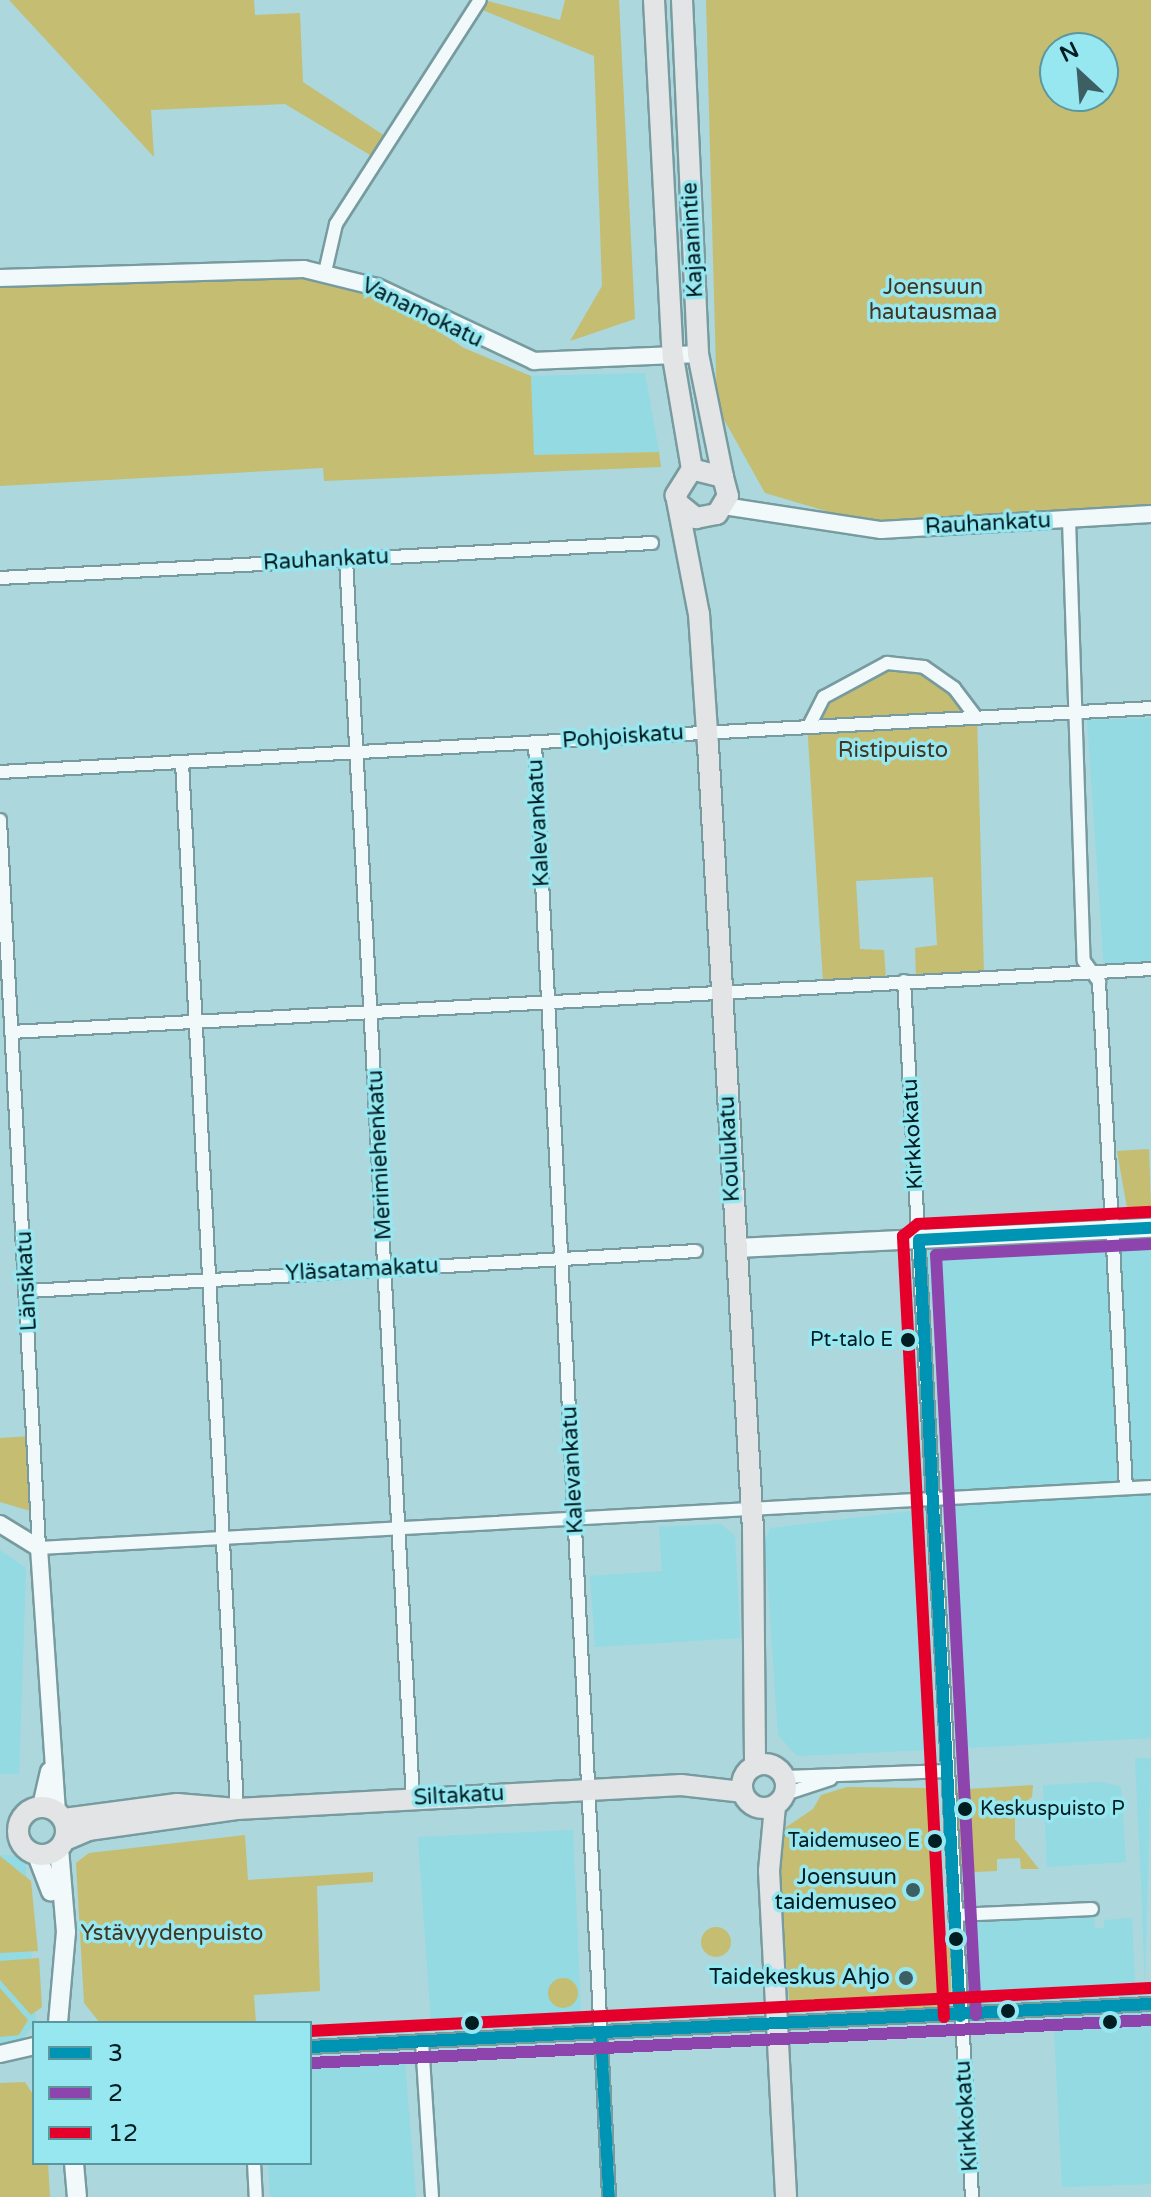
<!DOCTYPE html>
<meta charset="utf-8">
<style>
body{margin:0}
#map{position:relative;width:1151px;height:2197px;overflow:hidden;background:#abd7dd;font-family:"Varela Round",sans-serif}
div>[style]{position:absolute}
.built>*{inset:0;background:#93dae3}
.green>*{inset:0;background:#c5bd72}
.round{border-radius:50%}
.roads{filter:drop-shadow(2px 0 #779b9f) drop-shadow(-2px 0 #779b9f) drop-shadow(0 2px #779b9f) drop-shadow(0 -2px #779b9f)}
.minor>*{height:12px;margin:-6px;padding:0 6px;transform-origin:6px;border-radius:6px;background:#f2f9fa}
.tertiary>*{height:16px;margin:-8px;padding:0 8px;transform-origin:8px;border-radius:8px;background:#f2f9fa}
.secondary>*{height:18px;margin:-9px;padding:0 9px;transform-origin:9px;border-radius:9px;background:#f2f9fa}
.primary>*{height:20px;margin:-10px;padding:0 10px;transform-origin:10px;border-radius:10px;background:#e2e4e5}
.primary>.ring{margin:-10px;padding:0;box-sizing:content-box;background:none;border:20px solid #e2e4e5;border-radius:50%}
.bus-1>*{height:12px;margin:-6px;padding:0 6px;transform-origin:6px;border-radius:6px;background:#0094b4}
.bus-2>*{height:12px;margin:-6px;padding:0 6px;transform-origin:6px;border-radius:6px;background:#8e44ad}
.bus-3>*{height:12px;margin:-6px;padding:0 6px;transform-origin:6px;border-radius:6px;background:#e4002b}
.dots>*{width:22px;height:22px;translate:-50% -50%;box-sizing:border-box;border:4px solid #97e7f1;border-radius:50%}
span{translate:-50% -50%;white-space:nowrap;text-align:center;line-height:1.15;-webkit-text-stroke:7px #97e7f1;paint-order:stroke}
.bus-label{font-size:20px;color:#001e22}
.right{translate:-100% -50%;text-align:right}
.left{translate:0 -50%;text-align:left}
.street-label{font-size:22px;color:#001e22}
.park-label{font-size:22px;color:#403622}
.poi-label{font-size:22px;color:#001e22}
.legend{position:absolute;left:32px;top:2021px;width:280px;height:144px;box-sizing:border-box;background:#97e7f1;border:2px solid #5b979e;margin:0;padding:10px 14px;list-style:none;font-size:24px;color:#001e22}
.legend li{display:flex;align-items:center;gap:16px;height:40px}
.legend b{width:40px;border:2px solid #5b979e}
.north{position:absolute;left:1039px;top:32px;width:80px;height:80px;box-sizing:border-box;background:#97e7f1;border:2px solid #5b979e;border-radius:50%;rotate:334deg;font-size:22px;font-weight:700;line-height:32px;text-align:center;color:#001e22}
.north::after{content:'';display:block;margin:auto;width:28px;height:36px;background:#3c5f63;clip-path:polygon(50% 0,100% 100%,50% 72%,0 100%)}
</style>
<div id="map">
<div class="built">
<i style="clip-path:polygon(645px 373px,659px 452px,534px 455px,531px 376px)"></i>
<i style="clip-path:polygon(1151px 718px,1151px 967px,1104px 969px,1087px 720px)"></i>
<i style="clip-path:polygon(1151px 1232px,1151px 1738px,965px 1748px,942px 1369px,922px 1243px)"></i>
<i style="clip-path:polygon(911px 1511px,928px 1750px,797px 1756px,778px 1735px,765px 1541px,770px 1528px)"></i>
<i style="clip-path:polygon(721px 1524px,735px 1536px,740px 1638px,595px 1647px,590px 1576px,662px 1571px,659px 1527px)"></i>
<i style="clip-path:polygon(0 1550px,26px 1568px,19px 1774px,0 1774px)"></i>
<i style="clip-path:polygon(1135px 1758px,1151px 1758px,1145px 1987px,1141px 1882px)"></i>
<i style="clip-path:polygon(1103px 1782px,1121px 1787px,1126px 1862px,1047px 1867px,1043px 1785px)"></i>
<i style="clip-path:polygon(573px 1830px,581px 2014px,431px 2022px,418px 1837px)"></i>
<i style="clip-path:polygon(0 1855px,25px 1856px,36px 2022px,18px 2045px,0 2047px)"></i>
<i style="clip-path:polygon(1093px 1905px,1095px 1928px,1104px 1928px,1104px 1920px,1132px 1918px,1136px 2007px,1151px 2007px,1151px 2184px,1062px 2187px,1053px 2010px,961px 2014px,957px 1912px)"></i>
<i style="clip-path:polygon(405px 2063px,416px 2197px,270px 2197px,268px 2163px,310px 2163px,310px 2067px)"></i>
</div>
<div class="green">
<i style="clip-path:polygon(9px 0,254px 0,255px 15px,300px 13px,303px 82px,388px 138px,375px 158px,285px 104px,151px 110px,154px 157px)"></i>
<i style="clip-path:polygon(484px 0,560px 20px,565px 0,619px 0,635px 319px,570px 341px,602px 286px,594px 56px,480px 9px)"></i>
<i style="clip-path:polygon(evenodd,706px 0,1151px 0,1151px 504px,873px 525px,765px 493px,717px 407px,706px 0,1055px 48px,1103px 48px,1103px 96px,1055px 96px,1055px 48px)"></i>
<i style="clip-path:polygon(285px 276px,376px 291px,464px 348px,531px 376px,534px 455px,659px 452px,661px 467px,324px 481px,323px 468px,0 486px,0 283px)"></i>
<i style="clip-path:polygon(886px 657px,923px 664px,977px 713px,984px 974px,916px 978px,915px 948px,937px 945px,933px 877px,856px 881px,860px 949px,884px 950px,886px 979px,823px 982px,807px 722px,822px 695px)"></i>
<i style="clip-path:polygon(1149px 1149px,1151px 1208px,1127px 1208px,1117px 1151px)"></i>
<i style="clip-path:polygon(32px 1436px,34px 1512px,0 1502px,0 1438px)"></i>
<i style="clip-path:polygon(1033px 1785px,1032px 1797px,1015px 1810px,1015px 1839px,1039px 1869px,1021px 1869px,1020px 1858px,997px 1859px,997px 1871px,955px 1873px,951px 1790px)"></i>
<i style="clip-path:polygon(847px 1787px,927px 1788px,940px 1945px,951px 1945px,951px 2003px,940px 2008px,790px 2011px,776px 1834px,813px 1809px,821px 1795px)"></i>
<i style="clip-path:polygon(245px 1835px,248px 1880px,373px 1872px,373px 1882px,317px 1886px,320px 1991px,254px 1995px,256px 2023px,100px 2023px,84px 2003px,76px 1863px,89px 1853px)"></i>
<i style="clip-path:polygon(0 1856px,31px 1881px,38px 1951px,0 1953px)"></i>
<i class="round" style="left:701px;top:1927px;width:30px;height:30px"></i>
<i style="clip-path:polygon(39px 1958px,42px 2007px,31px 2015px,0 1980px,0 1961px)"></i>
<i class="round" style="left:548px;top:1978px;width:30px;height:30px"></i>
<i style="clip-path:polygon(0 1988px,28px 2020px,19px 2035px,0 2037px)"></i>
<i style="clip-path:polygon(25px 2082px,34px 2096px,34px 2163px,48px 2163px,50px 2197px,0 2197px,0 2083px)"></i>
</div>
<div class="roads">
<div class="minor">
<i style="left:325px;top:272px;width:49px;rotate:-77.1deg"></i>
<i style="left:336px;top:224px;width:266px;rotate:-57.3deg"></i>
<i style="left:1069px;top:520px;width:441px;rotate:88.1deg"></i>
<i style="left:1084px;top:961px;width:26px;rotate:54deg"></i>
<i style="left:1099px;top:982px;width:507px;rotate:86.95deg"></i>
<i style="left:346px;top:559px;width:1242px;rotate:86.91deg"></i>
<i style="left:0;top:578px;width:653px;rotate:-3.07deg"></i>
<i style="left:809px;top:726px;width:33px;rotate:-63deg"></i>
<i style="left:824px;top:697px;width:72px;rotate:-28.4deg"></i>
<i style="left:887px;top:663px;width:37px;rotate:6deg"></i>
<i style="left:924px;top:667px;width:37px;rotate:35deg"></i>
<i style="left:954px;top:688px;width:35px;rotate:53deg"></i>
<i style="left:535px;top:744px;width:1455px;rotate:87.08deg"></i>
<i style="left:182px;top:762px;width:1048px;rotate:86.99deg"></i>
<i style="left:0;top:772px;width:1153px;rotate:-3.18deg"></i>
<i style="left:0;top:820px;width:729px;rotate:86.93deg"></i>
<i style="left:39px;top:1548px;width:1114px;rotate:-3.14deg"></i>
<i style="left:904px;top:981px;width:1218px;rotate:86.8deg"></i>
<i style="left:11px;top:1032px;width:1142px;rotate:-3.16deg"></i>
<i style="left:29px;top:1291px;width:668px;rotate:-3.43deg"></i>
<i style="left:785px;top:1777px;width:163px;rotate:-2.1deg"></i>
<i style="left:785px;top:1794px;width:48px;rotate:-18.1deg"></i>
<i style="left:955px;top:1915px;width:137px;rotate:-2.5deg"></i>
<i style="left:422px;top:2042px;width:155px;rotate:86.3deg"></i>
<i style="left:310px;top:2047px;width:842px;rotate:-2.93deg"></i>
<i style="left:254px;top:2163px;width:34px;rotate:87deg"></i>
</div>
<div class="tertiary">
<i style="left:0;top:278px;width:304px;rotate:-1.7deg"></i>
<i style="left:304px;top:269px;width:75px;rotate:13.9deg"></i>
<i style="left:377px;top:287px;width:174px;rotate:25.2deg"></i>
<i style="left:534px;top:361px;width:164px;rotate:-2.4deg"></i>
<i style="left:724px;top:506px;width:159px;rotate:8.7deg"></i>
<i style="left:881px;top:530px;width:270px;rotate:-3.4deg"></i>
<i style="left:0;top:1524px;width:46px;rotate:31.6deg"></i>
<i style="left:39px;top:1548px;width:264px;rotate:86.1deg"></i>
<i style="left:41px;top:1806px;width:36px;rotate:-77deg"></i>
<i style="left:0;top:2054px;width:35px;rotate:-13deg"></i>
</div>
<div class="secondary">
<i style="left:736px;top:1248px;width:415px;rotate:-2.8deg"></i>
<i style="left:37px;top:1855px;width:39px;rotate:69deg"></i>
<i style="left:58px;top:2023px;width:91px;rotate:-85deg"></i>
<i style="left:66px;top:1932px;width:83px;rotate:-94.8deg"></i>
<i style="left:74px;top:2163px;width:34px;rotate:85deg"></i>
</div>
<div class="primary">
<i style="left:654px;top:0;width:358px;rotate:87deg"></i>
<i style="left:673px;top:357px;width:114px;rotate:80.4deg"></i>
<i style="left:682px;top:0;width:354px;rotate:87.4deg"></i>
<i style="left:698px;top:354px;width:126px;rotate:78.5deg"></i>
<i style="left:680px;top:505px;width:21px;rotate:39deg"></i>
<i style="left:696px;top:518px;width:21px;rotate:-11deg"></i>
<i style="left:717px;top:514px;width:21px;rotate:-59deg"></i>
<i style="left:728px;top:496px;width:20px;rotate:-105deg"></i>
<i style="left:723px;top:477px;width:32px;rotate:-166deg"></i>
<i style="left:692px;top:469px;width:31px;rotate:122deg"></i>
<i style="left:676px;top:495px;width:121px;rotate:79.1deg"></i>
<i style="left:699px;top:614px;width:131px;rotate:86.1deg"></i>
<i style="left:708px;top:745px;width:786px;rotate:86.72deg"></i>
<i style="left:753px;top:1530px;width:236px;rotate:89.5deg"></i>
<i class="ring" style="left:742px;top:1764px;width:24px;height:24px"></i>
<i style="left:775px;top:1806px;width:65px;rotate:95.3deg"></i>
<i style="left:769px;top:1871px;width:326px;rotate:87deg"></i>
<i class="ring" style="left:18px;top:1807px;width:28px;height:28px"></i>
<i style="left:64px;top:1819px;width:114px;rotate:-7.6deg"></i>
<i style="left:177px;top:1804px;width:60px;rotate:4.8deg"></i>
<i style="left:237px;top:1809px;width:445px;rotate:-3.1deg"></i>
<i style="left:681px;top:1785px;width:61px;rotate:6.5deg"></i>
<i style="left:65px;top:1840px;width:25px;rotate:-23deg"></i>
<i style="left:88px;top:1830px;width:150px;rotate:-8deg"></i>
</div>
</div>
<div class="bus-1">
<i style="left:960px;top:2016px;width:777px;rotate:-93.02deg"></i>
<i style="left:919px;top:1240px;width:232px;rotate:-3deg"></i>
<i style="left:601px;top:2034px;width:163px;rotate:87.2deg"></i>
<i style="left:310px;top:2047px;width:842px;rotate:-2.93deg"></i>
</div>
<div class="bus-2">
<i style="left:976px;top:2015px;width:761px;rotate:-93.01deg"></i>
<i style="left:936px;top:1255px;width:215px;rotate:-2.9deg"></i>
<i style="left:311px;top:2063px;width:841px;rotate:-2.93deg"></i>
</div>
<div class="bus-3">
<i style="left:944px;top:2017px;width:782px;rotate:-93.01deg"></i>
<i style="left:903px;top:1236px;width:19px;rotate:-39deg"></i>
<i style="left:918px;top:1224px;width:232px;rotate:-3deg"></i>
<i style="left:310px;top:2031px;width:841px;rotate:-2.93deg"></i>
</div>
<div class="dots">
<i style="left:908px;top:1340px;background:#001e22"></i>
<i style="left:965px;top:1809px;background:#001e22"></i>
<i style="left:935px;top:1841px;background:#001e22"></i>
<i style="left:913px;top:1890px;background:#3c5f63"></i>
<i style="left:956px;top:1939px;background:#001e22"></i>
<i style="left:906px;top:1978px;background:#3c5f63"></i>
<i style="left:1008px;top:2011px;background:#001e22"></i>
<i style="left:1110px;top:2022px;background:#001e22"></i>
<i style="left:472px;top:2023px;background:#001e22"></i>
</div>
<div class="bus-label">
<span class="right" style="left:893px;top:1340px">Pt-talo E</span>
<span class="left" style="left:980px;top:1809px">Keskuspuisto P</span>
<span class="right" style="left:920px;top:1841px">Taidemuseo E</span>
</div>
<div class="street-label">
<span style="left:693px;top:240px;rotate:-93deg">Kajaanintie</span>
<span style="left:422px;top:313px;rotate:26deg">Vanamokatu</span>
<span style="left:988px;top:524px;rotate:-3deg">Rauhankatu</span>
<span style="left:326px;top:560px;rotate:-3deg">Rauhankatu</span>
<span style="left:623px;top:737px;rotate:-4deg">Pohjoiskatu</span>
<span style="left:539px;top:823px;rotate:-93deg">Kalevankatu</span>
<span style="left:913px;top:1134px;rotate:-93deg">Kirkkokatu</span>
<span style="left:730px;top:1149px;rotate:-93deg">Koulukatu</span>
<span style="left:380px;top:1155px;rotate:-93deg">Merimiehenkatu</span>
<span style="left:362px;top:1270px;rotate:-3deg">Yläsatamakatu</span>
<span style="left:27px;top:1281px;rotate:-93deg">Länsikatu</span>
<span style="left:573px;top:1470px;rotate:-93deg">Kalevankatu</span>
<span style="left:459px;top:1796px;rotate:-3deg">Siltakatu</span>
<span style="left:967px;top:2116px;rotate:-94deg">Kirkkokatu</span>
</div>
<div class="park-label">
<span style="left:933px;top:300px">Joensuun<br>hautausmaa</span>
<span style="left:893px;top:751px">Ristipuisto</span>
<span style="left:172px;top:1934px">Ystävyydenpuisto</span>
</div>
<div class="poi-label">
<span class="right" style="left:897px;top:1890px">Joensuun<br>taidemuseo</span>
<span class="right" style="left:890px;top:1978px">Taidekeskus Ahjo</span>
</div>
<ul class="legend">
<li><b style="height:10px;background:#0094b4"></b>3</li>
<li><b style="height:10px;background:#8e44ad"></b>2</li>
<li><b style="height:10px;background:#e4002b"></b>12</li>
</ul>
<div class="north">N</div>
</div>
